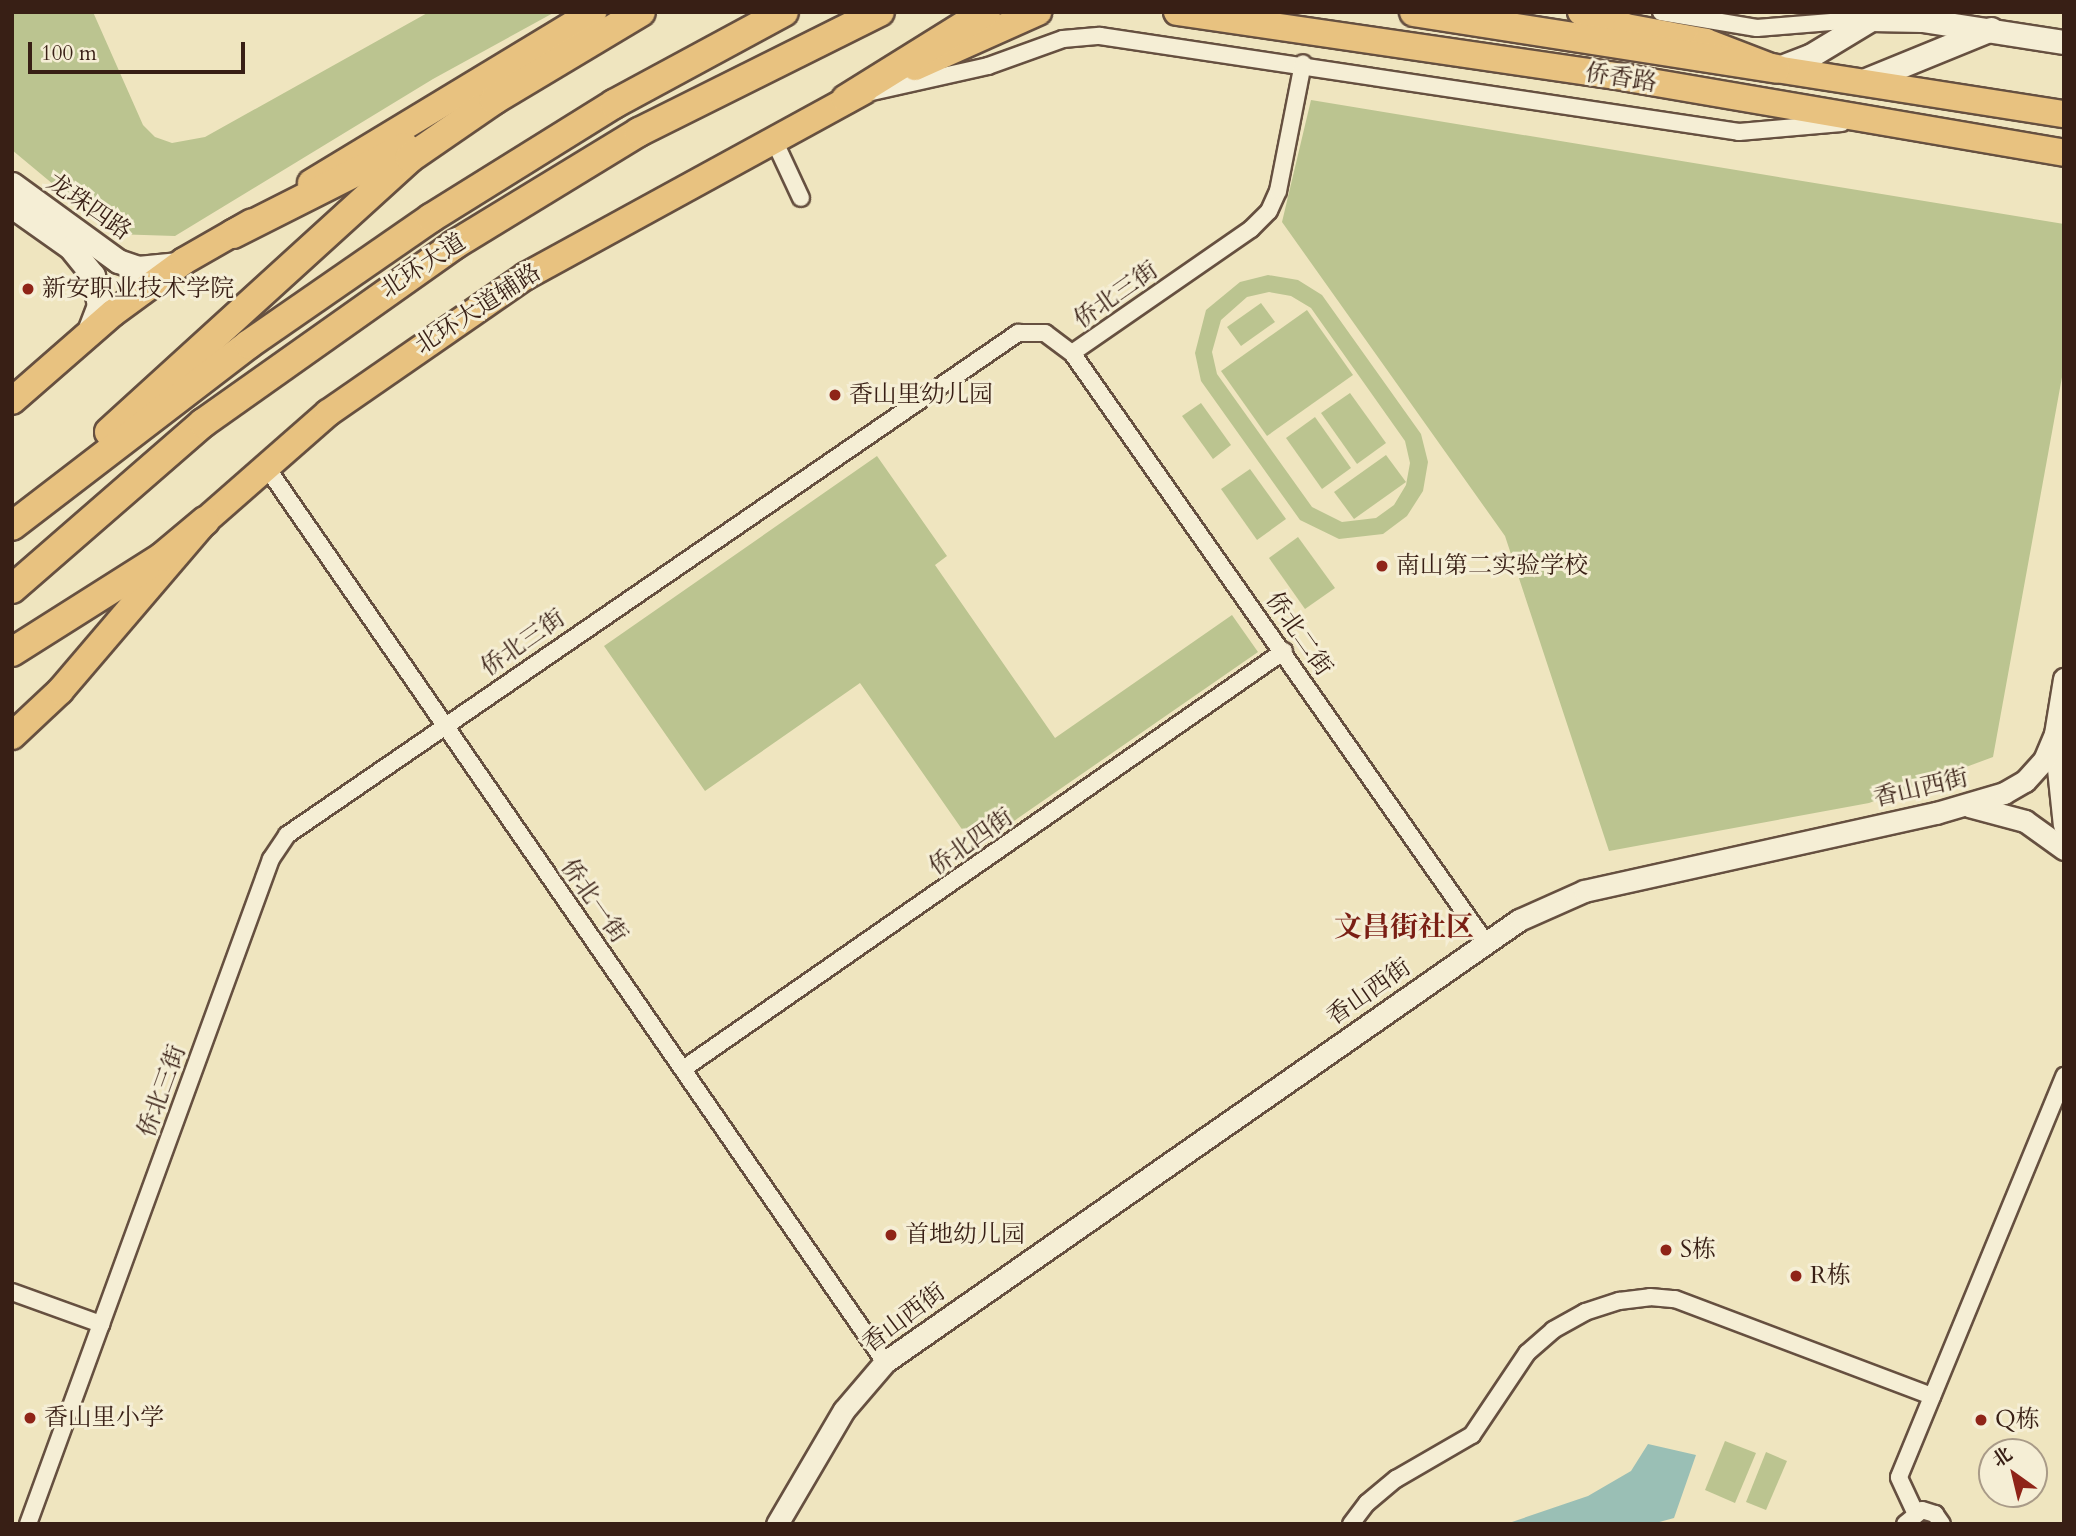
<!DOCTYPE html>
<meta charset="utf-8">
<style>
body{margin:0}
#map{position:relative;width:2076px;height:1536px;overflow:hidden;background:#efe5bf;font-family:Cardo,"Noto Serif SC",serif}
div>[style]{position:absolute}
.green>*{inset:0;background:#bbc490}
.water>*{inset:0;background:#9abfb5}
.roads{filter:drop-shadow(2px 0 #665040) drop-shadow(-2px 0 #665040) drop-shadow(0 2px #665040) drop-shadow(0 -2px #665040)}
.minor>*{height:16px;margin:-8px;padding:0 8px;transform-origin:8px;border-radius:8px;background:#f5eed5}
.tertiary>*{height:21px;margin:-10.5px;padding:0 10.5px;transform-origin:10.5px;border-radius:10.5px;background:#f5eed5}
.secondary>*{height:23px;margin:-11.5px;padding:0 11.5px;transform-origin:11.5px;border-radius:11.5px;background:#f5eed5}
.primary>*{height:26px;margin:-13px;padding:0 13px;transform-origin:13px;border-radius:13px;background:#e8c280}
.trunk>*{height:28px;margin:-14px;padding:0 14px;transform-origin:14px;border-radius:14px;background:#e8c280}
.dots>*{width:19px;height:19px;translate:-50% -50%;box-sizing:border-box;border:4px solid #f5eed5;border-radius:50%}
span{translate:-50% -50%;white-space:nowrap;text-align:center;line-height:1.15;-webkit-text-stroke:6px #f5eed5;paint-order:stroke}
.street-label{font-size:24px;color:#381f15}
.poi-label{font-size:24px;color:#381f15}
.left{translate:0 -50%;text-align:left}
.quarter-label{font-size:28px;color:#7a1f14;font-weight:700}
.frame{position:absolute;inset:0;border:14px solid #381f15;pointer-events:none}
.north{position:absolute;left:1978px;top:1438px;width:70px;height:70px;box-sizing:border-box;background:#f5eed5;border:2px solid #a99b88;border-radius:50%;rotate:326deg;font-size:19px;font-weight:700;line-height:28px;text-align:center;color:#381f15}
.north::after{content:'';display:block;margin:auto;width:24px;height:32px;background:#8f2418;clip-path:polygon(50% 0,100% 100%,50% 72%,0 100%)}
.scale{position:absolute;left:28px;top:42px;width:217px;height:32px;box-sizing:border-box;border:4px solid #381f15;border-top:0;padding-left:9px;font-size:21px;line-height:24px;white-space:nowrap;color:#381f15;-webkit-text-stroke:5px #f5eed5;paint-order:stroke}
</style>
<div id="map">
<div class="green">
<i style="clip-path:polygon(19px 12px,93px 12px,143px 125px,155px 137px,172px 143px,205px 137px,429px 12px,555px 12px,433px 79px,175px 236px,113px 234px,12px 150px,12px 15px)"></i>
<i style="clip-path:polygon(1311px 100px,2064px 224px,2064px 366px,1993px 757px,1869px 803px,1609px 851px,1505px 536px,1282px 222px)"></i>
<i style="clip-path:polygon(evenodd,1268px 275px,1298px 280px,1322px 295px,1421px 434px,1428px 462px,1423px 491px,1407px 516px,1383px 534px,1339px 539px,1300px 520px,1201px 381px,1195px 353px,1206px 310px,1240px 282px,1268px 275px,1269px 292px,1291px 296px,1311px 308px,1405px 441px,1410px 463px,1406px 485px,1394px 505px,1376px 518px,1342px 522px,1312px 507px,1217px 374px,1212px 352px,1221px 320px,1247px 297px,1269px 292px)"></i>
<i style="clip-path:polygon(1261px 303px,1275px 322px,1241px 346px,1227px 327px)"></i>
<i style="clip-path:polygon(1307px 310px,1353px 375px,1267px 436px,1221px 371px)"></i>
<i style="clip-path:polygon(1350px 393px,1386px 443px,1357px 464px,1321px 413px)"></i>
<i style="clip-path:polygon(1201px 403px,1231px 445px,1213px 459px,1182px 416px)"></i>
<i style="clip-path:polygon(1315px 417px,1351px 468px,1322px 489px,1286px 438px)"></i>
<i style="clip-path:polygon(1386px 455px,1406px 482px,1354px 519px,1334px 492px)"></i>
<i style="clip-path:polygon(877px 456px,947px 556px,935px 565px,1055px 738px,1232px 615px,1258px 652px,975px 848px,860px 683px,705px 791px,604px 646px)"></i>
<i style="clip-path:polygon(1250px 469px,1286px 519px,1257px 540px,1221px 489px)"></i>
<i style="clip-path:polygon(1298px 537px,1335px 588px,1305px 609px,1269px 558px)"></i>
<i style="clip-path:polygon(1725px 1441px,1756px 1453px,1735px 1503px,1705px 1490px)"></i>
<i style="clip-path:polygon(1766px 1452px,1787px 1461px,1766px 1510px,1746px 1502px)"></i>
</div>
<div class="water">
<i style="clip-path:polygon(1648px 1444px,1696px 1455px,1674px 1518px,1652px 1524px,1506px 1524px,1588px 1496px,1631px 1471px)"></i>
</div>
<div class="roads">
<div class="minor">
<i style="left:1661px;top:12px;width:97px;rotate:9.5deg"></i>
<i style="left:1757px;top:28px;width:111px;rotate:-4.6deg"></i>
<i style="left:872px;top:92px;width:119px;rotate:-12.6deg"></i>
<i style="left:988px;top:66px;width:80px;rotate:-19.8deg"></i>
<i style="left:1063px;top:39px;width:37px;rotate:-5deg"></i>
<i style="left:1100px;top:36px;width:646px;rotate:8.54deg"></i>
<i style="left:1739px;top:132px;width:103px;rotate:-5deg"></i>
<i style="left:773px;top:138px;width:66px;rotate:65deg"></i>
<i style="left:1072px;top:353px;width:218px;rotate:-34.7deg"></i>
<i style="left:1251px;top:229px;width:25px;rotate:-45deg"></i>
<i style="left:1269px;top:211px;width:22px;rotate:-66deg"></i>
<i style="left:1278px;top:191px;width:130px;rotate:-78.9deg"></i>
<i style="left:265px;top:465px;width:1090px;rotate:55.35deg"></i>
<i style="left:683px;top:1069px;width:732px;rotate:-34.82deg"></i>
<i style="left:12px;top:1292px;width:95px;rotate:19.8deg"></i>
<i style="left:1915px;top:1512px;width:38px;rotate:-115deg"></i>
<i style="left:1899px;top:1477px;width:434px;rotate:-67.6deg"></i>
<i style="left:28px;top:1524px;width:708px;rotate:-69.93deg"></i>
<i style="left:271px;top:859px;width:29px;rotate:-56deg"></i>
<i style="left:287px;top:835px;width:887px;rotate:-34.48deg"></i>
<i style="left:1018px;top:333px;width:27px"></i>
<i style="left:1045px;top:333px;width:34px;rotate:37deg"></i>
<i style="left:1072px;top:353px;width:721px;rotate:54.94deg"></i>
<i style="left:1351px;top:1524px;width:26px;rotate:-53deg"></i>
<i style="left:1367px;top:1503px;width:38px;rotate:-40deg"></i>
<i style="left:1396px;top:1479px;width:88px;rotate:-30.1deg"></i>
<i style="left:1472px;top:1435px;width:99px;rotate:-56.1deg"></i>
<i style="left:1527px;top:1353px;width:35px;rotate:-41deg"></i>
<i style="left:1553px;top:1330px;width:37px;rotate:-29deg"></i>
<i style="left:1585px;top:1312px;width:36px;rotate:-18deg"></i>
<i style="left:1619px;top:1301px;width:31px;rotate:-7deg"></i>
<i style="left:1650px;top:1297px;width:25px;rotate:5deg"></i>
<i style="left:1675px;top:1299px;width:275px;rotate:20.7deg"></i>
<i style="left:1905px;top:1524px;width:22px;rotate:-39deg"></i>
<i style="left:1922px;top:1510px;width:14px;rotate:17deg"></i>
<i style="left:1935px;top:1514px;width:12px;rotate:55deg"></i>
</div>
<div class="tertiary">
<i style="left:2055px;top:740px;width:85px;rotate:84deg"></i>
<i style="left:1969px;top:806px;width:58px;rotate:15deg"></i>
<i style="left:2025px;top:821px;width:48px;rotate:35.7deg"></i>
<i style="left:777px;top:1524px;width:132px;rotate:-59.6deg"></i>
<i style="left:844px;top:1410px;width:63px;rotate:-49.5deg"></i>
<i style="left:885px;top:1362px;width:773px;rotate:-34.88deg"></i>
<i style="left:1519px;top:920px;width:71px;rotate:-24deg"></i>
<i style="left:1584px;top:891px;width:361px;rotate:-12.5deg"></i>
<i style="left:1936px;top:813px;width:71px;rotate:-16.4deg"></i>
<i style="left:2004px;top:793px;width:24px;rotate:-30deg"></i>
<i style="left:2025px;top:781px;width:28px;rotate:-48deg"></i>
<i style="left:2044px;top:760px;width:28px;rotate:-67deg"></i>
<i style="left:2055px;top:734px;width:56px;rotate:-80.7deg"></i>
</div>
<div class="secondary">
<i style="left:1776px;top:69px;width:36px;rotate:-21deg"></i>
<i style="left:1810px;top:56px;width:71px;rotate:-31.2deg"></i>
<i style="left:1871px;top:19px;width:51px;rotate:1.1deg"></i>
<i style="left:1922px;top:20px;width:144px;rotate:8.8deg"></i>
<i style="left:1866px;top:80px;width:135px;rotate:-22.2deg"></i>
<i style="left:12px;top:184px;width:131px;rotate:36deg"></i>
<i style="left:118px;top:261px;width:21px;rotate:19deg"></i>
<i style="left:138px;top:268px;width:41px;rotate:-5.6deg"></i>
<i style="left:12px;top:206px;width:71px;rotate:35.3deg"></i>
<i style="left:70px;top:247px;width:36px;rotate:51deg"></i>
<i style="left:93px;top:275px;width:31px;rotate:79deg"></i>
<i style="left:99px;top:305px;width:33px;rotate:111deg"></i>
</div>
<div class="primary">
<i style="left:1177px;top:12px;width:455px;rotate:8.3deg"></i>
<i style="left:1627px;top:78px;width:443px;rotate:9.7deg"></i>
<i style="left:1581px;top:12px;width:47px;rotate:18.4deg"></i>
<i style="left:1626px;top:27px;width:81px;rotate:10.6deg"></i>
<i style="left:1706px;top:42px;width:75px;rotate:21.1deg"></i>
<i style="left:1776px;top:69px;width:291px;rotate:8.9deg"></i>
<i style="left:915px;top:67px;width:135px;rotate:-24.1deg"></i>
<i style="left:311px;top:183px;width:330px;rotate:-31.2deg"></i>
<i style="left:12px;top:401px;width:134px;rotate:-41.1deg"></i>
<i style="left:113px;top:313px;width:88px;rotate:-36.2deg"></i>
<i style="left:184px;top:261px;width:78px;rotate:-29.8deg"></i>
<i style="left:12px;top:736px;width:66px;rotate:-43.2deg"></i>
<i style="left:60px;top:691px;width:223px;rotate:-49.5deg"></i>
<i style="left:205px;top:521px;width:164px;rotate:-41.3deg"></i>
<i style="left:328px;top:413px;width:241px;rotate:-34.7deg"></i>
<i style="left:526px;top:276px;width:385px;rotate:-28.7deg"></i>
</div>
<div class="trunk">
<i style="left:1414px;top:12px;width:366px;rotate:8.9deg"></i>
<i style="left:846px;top:99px;width:165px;rotate:-31.9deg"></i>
<i style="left:233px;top:234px;width:193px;rotate:-26.8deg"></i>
<i style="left:109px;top:432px;width:407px;rotate:-42.3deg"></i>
<i style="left:410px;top:158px;width:102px;rotate:-34.6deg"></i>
<i style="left:494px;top:100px;width:171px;rotate:-30.9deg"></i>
<i style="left:12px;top:526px;width:299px;rotate:-37.5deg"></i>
<i style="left:249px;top:344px;width:221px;rotate:-34.7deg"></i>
<i style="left:431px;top:218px;width:216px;rotate:-31.9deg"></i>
<i style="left:614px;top:104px;width:193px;rotate:-28.4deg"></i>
<i style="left:12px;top:589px;width:253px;rotate:-41deg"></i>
<i style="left:203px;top:423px;width:308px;rotate:-35.3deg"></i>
<i style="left:454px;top:245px;width:217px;rotate:-31.4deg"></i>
<i style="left:639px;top:132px;width:269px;rotate:-26.5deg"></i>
<i style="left:12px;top:652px;width:178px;rotate:-32.3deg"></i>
<i style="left:162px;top:557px;width:56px;rotate:-39.9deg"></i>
</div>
</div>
<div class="dots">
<i style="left:28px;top:289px;background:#8f2418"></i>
<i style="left:835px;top:395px;background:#8f2418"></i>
<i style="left:1382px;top:566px;background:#8f2418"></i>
<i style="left:891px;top:1235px;background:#8f2418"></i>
<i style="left:1666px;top:1250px;background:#8f2418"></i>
<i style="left:1796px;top:1276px;background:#8f2418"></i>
<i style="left:30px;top:1418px;background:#8f2418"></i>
<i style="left:1981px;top:1420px;background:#8f2418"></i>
</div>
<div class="street-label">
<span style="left:1621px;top:78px;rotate:9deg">侨香路</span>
<span style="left:89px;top:207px;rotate:35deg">龙珠四路</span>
<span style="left:423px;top:266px;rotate:-33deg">北环大道</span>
<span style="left:1116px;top:295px;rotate:-35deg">侨北三街</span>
<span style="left:478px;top:309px;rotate:-33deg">北环大道辅路</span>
<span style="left:1299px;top:634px;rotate:55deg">侨北二街</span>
<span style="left:523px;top:643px;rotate:-35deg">侨北三街</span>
<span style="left:1921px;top:788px;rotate:-13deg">香山西街</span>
<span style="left:971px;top:842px;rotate:-35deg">侨北四街</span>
<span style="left:594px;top:901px;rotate:55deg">侨北一街</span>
<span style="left:1369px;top:992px;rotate:-35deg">香山西街</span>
<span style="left:162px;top:1091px;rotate:-70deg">侨北三街</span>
<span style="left:904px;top:1318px;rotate:-37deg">香山西街</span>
</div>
<div class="poi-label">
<span class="left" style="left:42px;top:289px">新安职业技术学院</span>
<span class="left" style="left:849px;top:395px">香山里幼儿园</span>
<span class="left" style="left:1396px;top:566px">南山第二实验学校</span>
<span class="left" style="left:905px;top:1235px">首地幼儿园</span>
<span class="left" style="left:1680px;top:1250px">S栋</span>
<span class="left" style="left:1810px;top:1276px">R栋</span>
<span class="left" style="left:44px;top:1418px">香山里小学</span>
<span class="left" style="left:1995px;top:1420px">Q栋</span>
</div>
<div class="quarter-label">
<span style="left:1404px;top:927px">文昌街社区</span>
</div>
<div class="frame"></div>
<div class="north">北</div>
<div class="scale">100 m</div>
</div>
